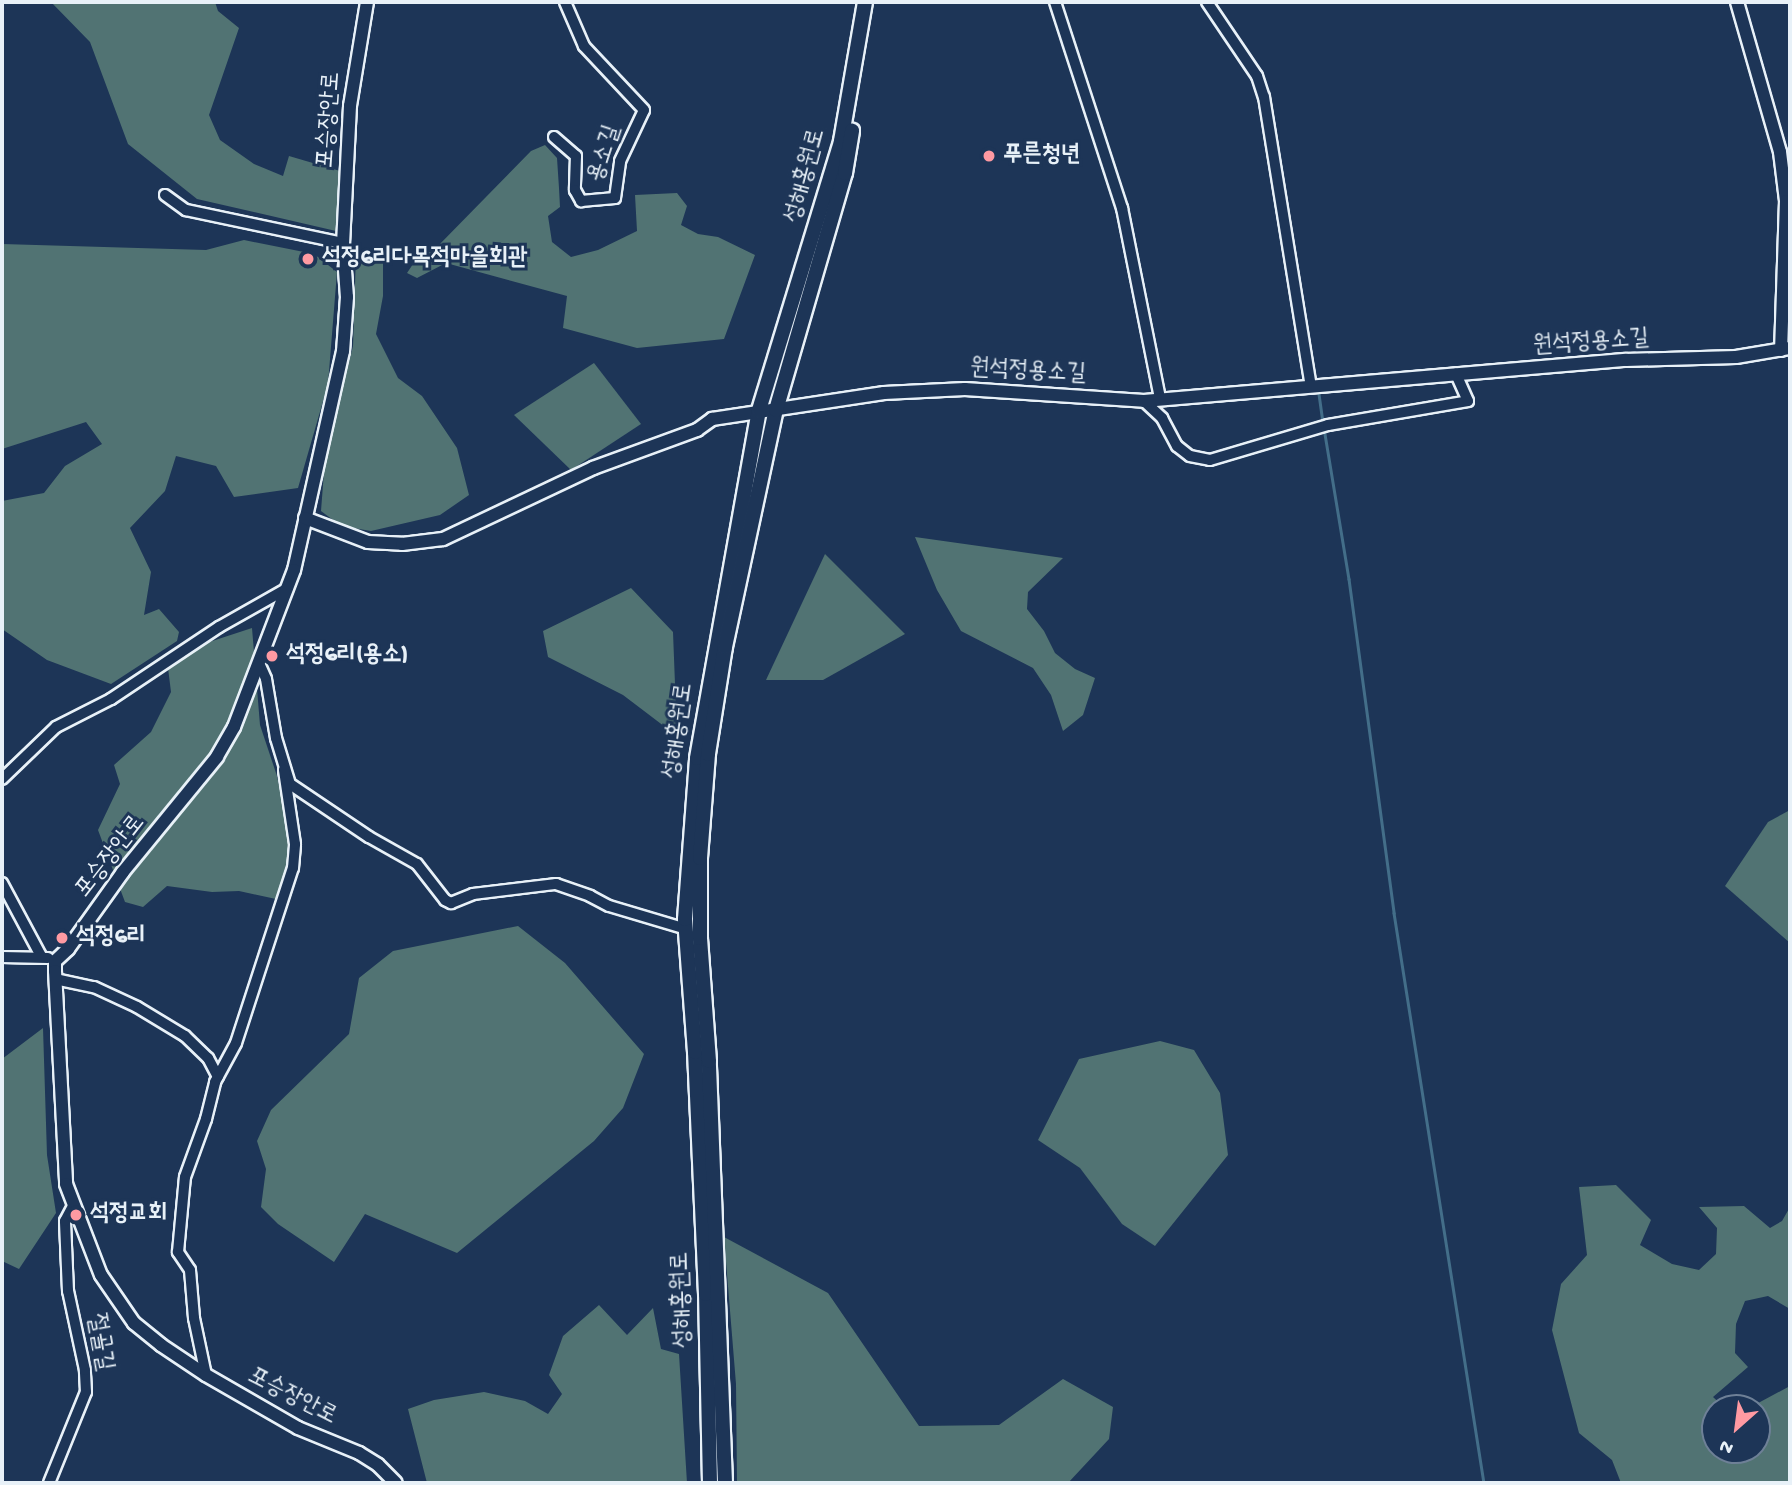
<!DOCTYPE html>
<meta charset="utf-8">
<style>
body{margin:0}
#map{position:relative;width:1792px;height:1485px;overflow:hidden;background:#1d3557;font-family:"Gochi Hand","Poor Story",sans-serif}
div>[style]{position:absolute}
.green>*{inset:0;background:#517373}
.stream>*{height:2.5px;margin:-1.25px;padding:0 1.25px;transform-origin:1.25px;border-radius:1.25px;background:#436e89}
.roads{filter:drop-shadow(2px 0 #e8f1f8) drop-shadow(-2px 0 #e8f1f8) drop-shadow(0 2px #e8f1f8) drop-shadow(0 -2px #e8f1f8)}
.minor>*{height:10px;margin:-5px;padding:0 5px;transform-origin:5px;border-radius:5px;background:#1d3557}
.tertiary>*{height:12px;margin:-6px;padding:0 6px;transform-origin:6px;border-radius:6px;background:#1d3557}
.secondary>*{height:14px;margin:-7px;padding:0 7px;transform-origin:7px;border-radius:7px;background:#1d3557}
.dots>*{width:19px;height:19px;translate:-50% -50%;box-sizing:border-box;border:4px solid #1d3557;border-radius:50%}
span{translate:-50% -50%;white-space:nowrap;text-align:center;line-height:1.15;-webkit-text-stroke:6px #1d3557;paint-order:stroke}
.street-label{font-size:24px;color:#e8f1f8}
.poi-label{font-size:24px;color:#e8f1f8;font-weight:700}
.left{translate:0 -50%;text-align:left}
.frame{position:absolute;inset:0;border:4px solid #e8f1f8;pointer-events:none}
.north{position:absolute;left:1701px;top:1394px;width:70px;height:70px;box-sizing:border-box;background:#1d3557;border:2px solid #6e8097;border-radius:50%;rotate:208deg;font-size:19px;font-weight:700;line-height:28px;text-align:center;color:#e8f1f8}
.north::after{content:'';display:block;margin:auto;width:24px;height:32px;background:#ff9aa2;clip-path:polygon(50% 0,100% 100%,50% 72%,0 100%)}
</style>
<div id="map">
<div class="green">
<i style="clip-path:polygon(51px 2px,215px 2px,218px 11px,239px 28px,209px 115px,220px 140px,254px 164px,283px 176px,289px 156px,340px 171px,336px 231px,197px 199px,128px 144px,90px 42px)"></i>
<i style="clip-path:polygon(545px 145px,557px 158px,559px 188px,560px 207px,548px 216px,552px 242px,571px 257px,598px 250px,637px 231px,635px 195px,677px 193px,687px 206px,681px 225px,698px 234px,718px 237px,755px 255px,724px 339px,637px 348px,563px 328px,567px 296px,446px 263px,417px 278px,407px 273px,419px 255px,436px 248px,531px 151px)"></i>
<i style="clip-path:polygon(244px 240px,314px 254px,337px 272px,328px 384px,298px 488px,234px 497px,216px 466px,176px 456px,165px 491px,130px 528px,151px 572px,144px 615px,159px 609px,179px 632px,177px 641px,111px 684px,47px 660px,2px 629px,2px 501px,44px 493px,65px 466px,102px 444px,86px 422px,2px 449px,2px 244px,206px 250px)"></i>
<i style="clip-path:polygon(356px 254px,383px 261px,383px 296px,376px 334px,398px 378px,422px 396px,457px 448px,469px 495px,440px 515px,371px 531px,341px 526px,321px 511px,325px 459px,353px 346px)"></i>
<i style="clip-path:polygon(594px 363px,641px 424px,571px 470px,514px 415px)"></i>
<i style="clip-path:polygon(915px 537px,1063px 558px,1028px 592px,1027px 609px,1044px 631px,1055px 653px,1075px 669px,1095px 678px,1083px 715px,1063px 731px,1051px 695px,1033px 668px,961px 631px,937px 590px)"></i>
<i style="clip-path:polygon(825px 554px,905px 634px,823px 680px,766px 680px)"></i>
<i style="clip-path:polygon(631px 588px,673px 632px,677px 736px,623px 695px,548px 657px,543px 631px)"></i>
<i style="clip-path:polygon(252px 628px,260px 725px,277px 776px,293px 852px,276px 899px,239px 891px,212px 892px,167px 886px,143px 907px,125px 902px,98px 830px,120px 784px,114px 765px,151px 732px,171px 692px,168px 668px,194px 647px)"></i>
<i style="clip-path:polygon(1790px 810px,1790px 943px,1725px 886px,1768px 822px)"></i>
<i style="clip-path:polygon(518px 926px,565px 963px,644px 1054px,623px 1108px,594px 1141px,457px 1253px,365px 1214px,334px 1262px,278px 1224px,261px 1207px,266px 1169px,257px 1141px,271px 1110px,349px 1034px,359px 978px,393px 951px)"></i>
<i style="clip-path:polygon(43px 1028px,47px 1155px,56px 1213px,19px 1269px,2px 1261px,2px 1059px)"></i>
<i style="clip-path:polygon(1160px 1041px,1194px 1050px,1220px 1093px,1228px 1155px,1155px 1246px,1122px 1224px,1080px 1168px,1038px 1140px,1079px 1059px)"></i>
<i style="clip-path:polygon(1616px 1185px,1651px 1220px,1640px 1245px,1672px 1264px,1699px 1270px,1716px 1254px,1717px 1228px,1699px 1207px,1744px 1206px,1770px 1228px,1782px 1221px,1790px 1207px,1790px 1309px,1768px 1296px,1745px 1301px,1736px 1324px,1735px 1353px,1748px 1367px,1713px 1397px,1725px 1408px,1715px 1408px,1715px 1450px,1757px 1450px,1757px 1408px,1749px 1408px,1790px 1386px,1790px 1483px,1621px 1483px,1612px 1460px,1579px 1433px,1552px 1330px,1561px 1284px,1587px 1255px,1579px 1187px)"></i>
<i style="clip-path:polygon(724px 1237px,828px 1293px,919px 1426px,999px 1425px,1063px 1379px,1113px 1407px,1109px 1439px,1068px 1483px,737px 1483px,736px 1384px)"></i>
<i style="clip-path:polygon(599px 1305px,627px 1335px,653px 1308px,661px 1349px,679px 1354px,687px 1483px,427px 1483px,408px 1409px,434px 1400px,484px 1392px,525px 1401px,548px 1414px,562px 1394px,549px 1375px,563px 1336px)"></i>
</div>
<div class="stream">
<i style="left:1319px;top:394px;width:28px;rotate:82deg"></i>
<i style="left:1324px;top:428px;width:153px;rotate:80.6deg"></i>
<i style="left:1349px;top:579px;width:337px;rotate:82.3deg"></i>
<i style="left:1394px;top:913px;width:577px;rotate:81.03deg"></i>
</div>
<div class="roads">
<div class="minor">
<i style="left:1055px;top:2px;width:217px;rotate:72deg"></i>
<i style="left:1122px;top:208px;width:195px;rotate:78.7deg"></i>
<i style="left:1207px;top:2px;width:89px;rotate:56deg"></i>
<i style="left:1257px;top:76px;width:22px;rotate:72deg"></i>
<i style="left:1264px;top:97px;width:293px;rotate:80.8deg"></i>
<i style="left:554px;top:137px;width:29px;rotate:41deg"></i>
<i style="left:576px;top:156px;width:34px;rotate:92deg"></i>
<i style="left:575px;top:190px;width:13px;rotate:61deg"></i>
<i style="left:581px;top:201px;width:34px;rotate:-5deg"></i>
<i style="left:615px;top:198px;width:37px;rotate:-82deg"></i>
<i style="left:620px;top:161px;width:56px;rotate:-64.8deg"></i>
<i style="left:644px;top:110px;width:88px;rotate:-133.2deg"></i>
<i style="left:584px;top:46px;width:48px;rotate:-113.4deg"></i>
<i style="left:165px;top:195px;width:26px;rotate:36deg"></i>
<i style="left:186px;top:210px;width:160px;rotate:11.9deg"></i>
<i style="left:1144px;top:401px;width:25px;rotate:43deg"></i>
<i style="left:1162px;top:418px;width:32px;rotate:62deg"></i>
<i style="left:1177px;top:446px;width:16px;rotate:38deg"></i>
<i style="left:1190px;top:456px;width:20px;rotate:11deg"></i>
<i style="left:1210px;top:460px;width:123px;rotate:-16.5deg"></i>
<i style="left:1328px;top:425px;width:142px;rotate:-9.7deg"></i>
<i style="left:1468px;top:401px;width:30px;rotate:-114deg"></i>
<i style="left:259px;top:663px;width:17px;rotate:66deg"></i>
<i style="left:266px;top:679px;width:60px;rotate:80.4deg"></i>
<i style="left:276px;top:738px;width:48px;rotate:73.1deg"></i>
<i style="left:290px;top:784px;width:95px;rotate:33.9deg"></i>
<i style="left:369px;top:837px;width:55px;rotate:29.4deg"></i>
<i style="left:417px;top:864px;width:46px;rotate:52.1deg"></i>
<i style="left:445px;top:900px;width:7px;rotate:27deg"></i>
<i style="left:451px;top:903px;width:24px;rotate:-22deg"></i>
<i style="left:473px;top:894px;width:84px;rotate:-6.9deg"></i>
<i style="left:556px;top:884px;width:36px;rotate:19deg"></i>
<i style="left:590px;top:896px;width:21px;rotate:28deg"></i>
<i style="left:609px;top:906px;width:74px;rotate:16.5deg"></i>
<i style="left:2px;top:779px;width:75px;rotate:-43.9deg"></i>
<i style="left:56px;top:727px;width:62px;rotate:-27deg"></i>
<i style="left:111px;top:699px;width:130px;rotate:-33.7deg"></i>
<i style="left:219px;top:627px;width:79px;rotate:-29.5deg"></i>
<i style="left:2px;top:883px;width:83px;rotate:61.9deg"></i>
<i style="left:2px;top:957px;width:46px;rotate:1.2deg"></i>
<i style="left:55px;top:979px;width:40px;rotate:12deg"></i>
<i style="left:94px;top:987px;width:47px;rotate:24.9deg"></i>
<i style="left:137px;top:1007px;width:56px;rotate:31.1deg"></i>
<i style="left:185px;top:1036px;width:32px;rotate:44deg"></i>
<i style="left:208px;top:1058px;width:21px;rotate:62deg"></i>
<i style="left:206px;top:1375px;width:58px;rotate:-101.9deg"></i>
<i style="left:194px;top:1318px;width:48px;rotate:-94.8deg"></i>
<i style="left:190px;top:1270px;width:22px;rotate:-124deg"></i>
<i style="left:178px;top:1252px;width:75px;rotate:-84.7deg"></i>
<i style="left:185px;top:1177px;width:62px;rotate:-70.1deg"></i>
<i style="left:206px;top:1119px;width:38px;rotate:-76deg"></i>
<i style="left:215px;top:1082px;width:44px;rotate:-61.7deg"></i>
<i style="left:236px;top:1043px;width:184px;rotate:-72deg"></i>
<i style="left:293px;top:868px;width:24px;rotate:-85deg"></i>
<i style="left:295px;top:844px;width:75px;rotate:-98.5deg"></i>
<i style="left:49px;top:1483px;width:98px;rotate:-67.9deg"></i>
<i style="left:86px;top:1392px;width:22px;rotate:-93deg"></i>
<i style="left:85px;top:1370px;width:81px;rotate:-102.1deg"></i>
<i style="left:68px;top:1291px;width:70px;rotate:-92.5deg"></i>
<i style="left:65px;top:1221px;width:19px;rotate:-62deg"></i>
</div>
<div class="tertiary">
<i style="left:367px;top:2px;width:105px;rotate:99.3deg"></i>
<i style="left:350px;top:106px;width:137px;rotate:92.9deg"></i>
<i style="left:343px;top:243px;width:54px;rotate:85.8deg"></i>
<i style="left:347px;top:297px;width:54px;rotate:94.2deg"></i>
<i style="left:343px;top:351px;width:224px;rotate:102.6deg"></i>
<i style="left:294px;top:570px;width:168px;rotate:110.9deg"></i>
<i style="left:234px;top:727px;width:34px;rotate:120deg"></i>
<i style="left:217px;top:757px;width:149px;rotate:129.3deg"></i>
<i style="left:123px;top:872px;width:95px;rotate:125.5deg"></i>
<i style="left:68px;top:949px;width:18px;rotate:137deg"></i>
<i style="left:55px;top:961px;width:10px;rotate:90deg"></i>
<i style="left:55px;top:971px;width:213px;rotate:87deg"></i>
<i style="left:66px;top:1184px;width:97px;rotate:69deg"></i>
<i style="left:101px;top:1275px;width:58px;rotate:55.5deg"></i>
<i style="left:134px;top:1323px;width:35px;rotate:39deg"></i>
<i style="left:161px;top:1345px;width:54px;rotate:33.7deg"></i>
<i style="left:206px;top:1375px;width:106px;rotate:29.9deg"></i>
<i style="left:298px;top:1428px;width:66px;rotate:22.3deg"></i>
<i style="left:359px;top:1453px;width:22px;rotate:32deg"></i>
<i style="left:378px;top:1465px;width:25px;rotate:45deg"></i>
<i style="left:1737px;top:2px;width:156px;rotate:74deg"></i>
<i style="left:1780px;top:152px;width:49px;rotate:83deg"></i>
<i style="left:1786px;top:201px;width:149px;rotate:91.9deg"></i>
<i style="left:305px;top:518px;width:67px;rotate:20.9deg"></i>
<i style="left:368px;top:542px;width:34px;rotate:3deg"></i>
<i style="left:402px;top:544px;width:41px;rotate:-7deg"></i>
<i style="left:443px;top:539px;width:166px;rotate:-25.3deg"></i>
<i style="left:593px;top:468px;width:111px;rotate:-20.1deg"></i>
<i style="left:697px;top:430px;width:19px;rotate:-36deg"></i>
<i style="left:712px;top:419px;width:174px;rotate:-8.6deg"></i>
<i style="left:884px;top:393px;width:81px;rotate:-2.8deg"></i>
<i style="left:965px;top:389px;width:179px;rotate:3.8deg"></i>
<i style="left:1144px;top:401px;width:484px;rotate:-4.9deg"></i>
<i style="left:1626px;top:360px;width:110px;rotate:-1.6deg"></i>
<i style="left:1736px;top:357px;width:55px;rotate:-9.5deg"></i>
</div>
<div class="secondary">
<i style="left:710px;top:1483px;width:189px;rotate:-91.2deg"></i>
<i style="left:706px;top:1294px;width:242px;rotate:-92.6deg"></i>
<i style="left:695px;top:1052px;width:133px;rotate:-94.3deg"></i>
<i style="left:685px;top:919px;width:161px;rotate:-85.7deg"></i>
<i style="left:697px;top:758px;width:353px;rotate:-79.9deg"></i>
<i style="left:759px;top:410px;width:281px;rotate:-73deg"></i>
<i style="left:841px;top:141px;width:141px;rotate:-80.2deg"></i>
<i style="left:725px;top:1483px;width:422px;rotate:-92.2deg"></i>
<i style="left:709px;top:1061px;width:123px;rotate:-94.2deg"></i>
<i style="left:700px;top:938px;width:80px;rotate:-90deg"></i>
<i style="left:700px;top:858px;width:104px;rotate:-85.6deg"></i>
<i style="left:708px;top:754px;width:108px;rotate:-81deg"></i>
<i style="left:725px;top:647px;width:242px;rotate:-77.9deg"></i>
<i style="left:776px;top:410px;width:247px;rotate:-73.8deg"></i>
<i style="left:845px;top:173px;width:43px;rotate:-80.5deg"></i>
</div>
</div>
<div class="dots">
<i style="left:989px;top:156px;background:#ff9aa2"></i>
<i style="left:308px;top:259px;background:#ff9aa2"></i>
<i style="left:272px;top:656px;background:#ff9aa2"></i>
<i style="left:62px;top:938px;background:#ff9aa2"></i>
<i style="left:76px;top:1215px;background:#ff9aa2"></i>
</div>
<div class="street-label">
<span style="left:330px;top:120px;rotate:-86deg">포승장안로</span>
<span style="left:605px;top:154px;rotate:-72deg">용소길</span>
<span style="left:806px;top:176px;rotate:-75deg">성해홍원로</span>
<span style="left:1591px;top:343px;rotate:-4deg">원석정용소길</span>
<span style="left:1028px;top:372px;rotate:3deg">원석정용소길</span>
<span style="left:679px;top:731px;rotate:-82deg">성해홍원로</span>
<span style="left:111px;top:857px;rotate:-52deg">포승장안로</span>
<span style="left:683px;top:1300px;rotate:-92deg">성해홍원로</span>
<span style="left:99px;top:1342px;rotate:80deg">절골길</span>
<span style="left:292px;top:1397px;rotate:27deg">포승장안로</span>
</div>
<div class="poi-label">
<span class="left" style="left:1003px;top:156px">푸른청년</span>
<span class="left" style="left:322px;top:259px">석정6리다목적마을회관</span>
<span class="left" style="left:286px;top:656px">석정6리(용소)</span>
<span class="left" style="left:76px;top:938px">석정6리</span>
<span class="left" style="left:90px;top:1215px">석정교회</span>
</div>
<div class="frame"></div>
<div class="north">N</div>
</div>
